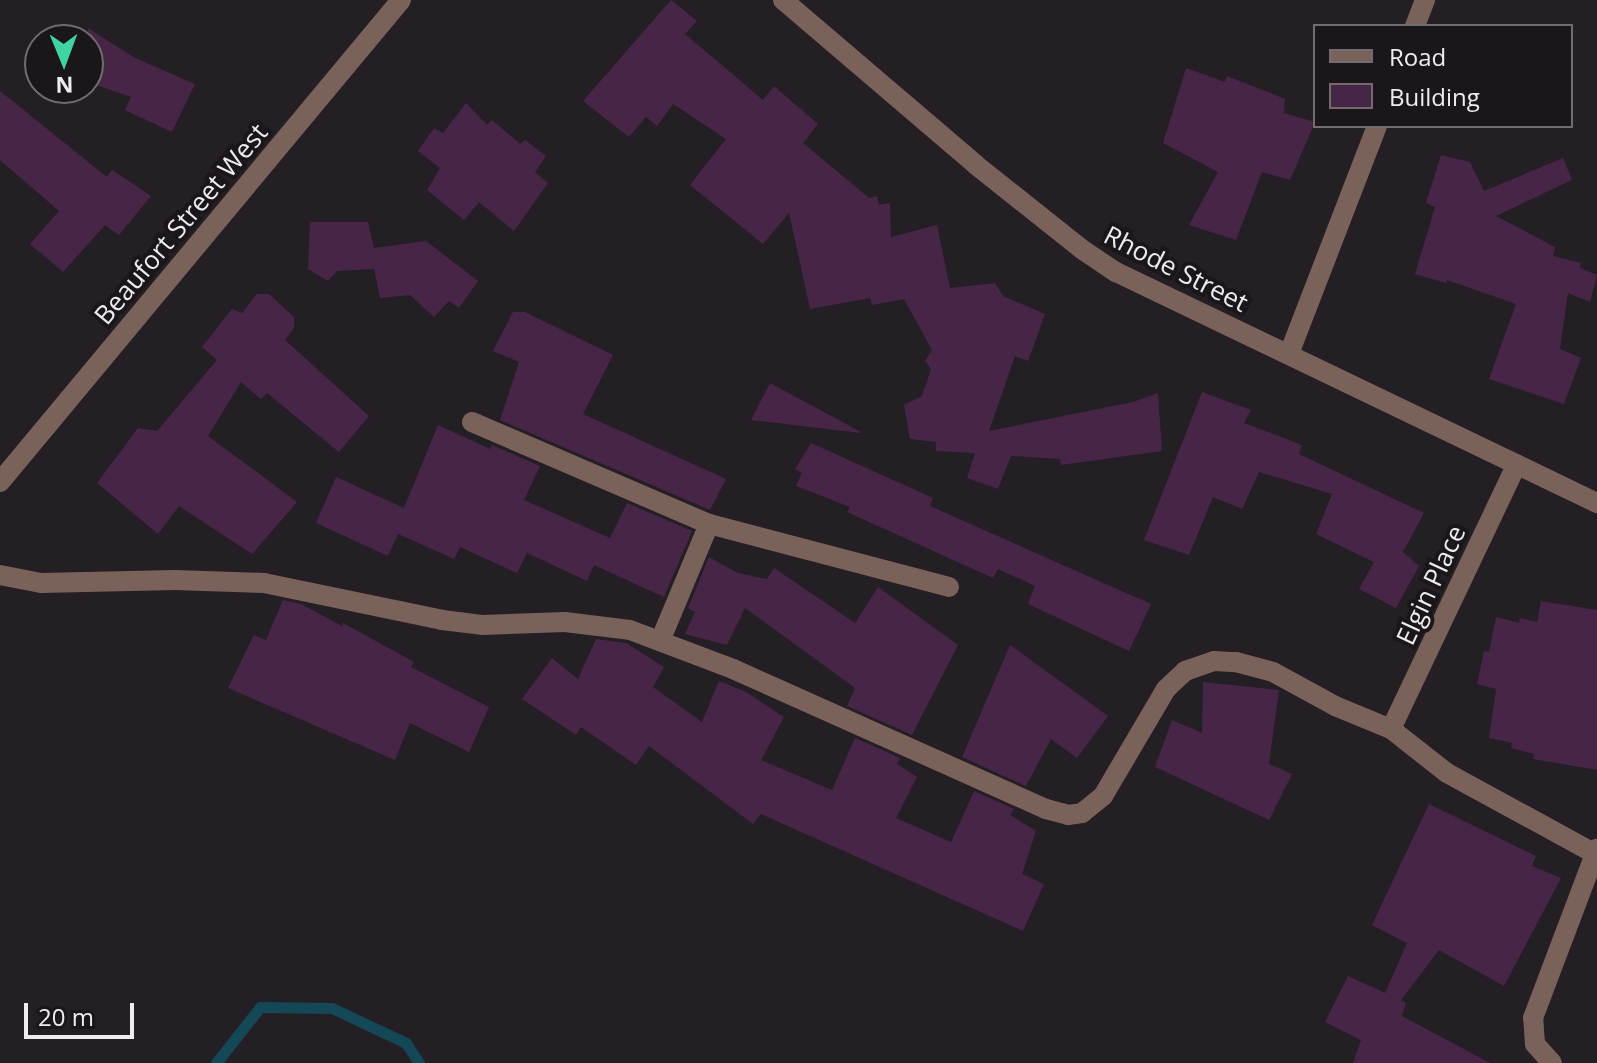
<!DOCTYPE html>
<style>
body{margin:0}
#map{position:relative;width:1597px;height:1063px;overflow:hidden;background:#241f24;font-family:"Open Sans",sans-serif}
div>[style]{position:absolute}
.stream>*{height:11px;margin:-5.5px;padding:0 5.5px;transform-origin:5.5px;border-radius:5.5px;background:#154856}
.building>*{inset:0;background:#472546}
.street>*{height:20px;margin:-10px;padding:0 10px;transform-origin:10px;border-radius:10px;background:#7a625b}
span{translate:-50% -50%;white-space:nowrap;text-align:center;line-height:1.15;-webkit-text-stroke:8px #1b161a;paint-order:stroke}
.street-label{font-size:26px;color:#efecef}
.legend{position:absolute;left:1313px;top:24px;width:260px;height:104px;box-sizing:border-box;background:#1b161a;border:2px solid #706c6f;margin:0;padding:10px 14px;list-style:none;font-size:24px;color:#efecef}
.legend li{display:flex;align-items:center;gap:16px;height:40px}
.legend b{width:40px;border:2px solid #706c6f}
.north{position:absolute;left:24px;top:24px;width:80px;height:80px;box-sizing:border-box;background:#1b161a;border:2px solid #706c6f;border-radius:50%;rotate:179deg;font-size:22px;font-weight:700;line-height:32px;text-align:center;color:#efecef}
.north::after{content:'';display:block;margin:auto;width:28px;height:36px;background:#3fd4a2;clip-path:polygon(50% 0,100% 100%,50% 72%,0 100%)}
.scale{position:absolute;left:24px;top:1003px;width:110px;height:36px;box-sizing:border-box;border:4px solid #efecef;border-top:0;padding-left:10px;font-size:24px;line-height:28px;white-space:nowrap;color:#efecef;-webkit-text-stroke:6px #1b161a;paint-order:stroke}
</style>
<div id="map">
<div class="stream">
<i style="left:216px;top:1063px;width:71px;rotate:-51.8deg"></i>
<i style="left:260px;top:1007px;width:72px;rotate:0.8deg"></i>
<i style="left:332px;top:1008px;width:82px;rotate:25.3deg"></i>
<i style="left:406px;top:1043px;width:24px;rotate:57deg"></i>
</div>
<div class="building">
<i style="clip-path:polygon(671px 0,697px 21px,685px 34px,763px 100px,774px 86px,818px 124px,803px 143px,869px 198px,877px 196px,879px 205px,890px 203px,891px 237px,937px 225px,950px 288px,995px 283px,1003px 296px,1045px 314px,1028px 361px,1015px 356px,989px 431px,1133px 402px,1158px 393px,1162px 451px,1061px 465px,1060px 459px,1011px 456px,998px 489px,967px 478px,975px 453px,936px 451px,936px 442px,910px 439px,904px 405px,922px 396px,931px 369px,925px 361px,932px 350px,904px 299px,872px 305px,870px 298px,810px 309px,789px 213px,763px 244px,690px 185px,726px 139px,673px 104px,657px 126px,646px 117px,629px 137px,583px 101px)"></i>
<i style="clip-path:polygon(88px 28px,135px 58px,195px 84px,172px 132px,125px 110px,131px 97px,88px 82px)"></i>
<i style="clip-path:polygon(1186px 68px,1225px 82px,1227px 76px,1285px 99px,1284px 113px,1315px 122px,1290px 180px,1262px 172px,1236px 240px,1189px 225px,1218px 172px,1163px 143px)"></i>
<i style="clip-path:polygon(0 91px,107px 177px,112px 170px,151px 196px,119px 235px,105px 225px,63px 272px,30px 244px,59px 211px,0 160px)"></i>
<i style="clip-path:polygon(466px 103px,487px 125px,492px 120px,520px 144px,525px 140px,546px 156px,535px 172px,548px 183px,514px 231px,479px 202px,464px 220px,427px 190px,440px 168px,418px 151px,434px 128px,443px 133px)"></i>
<i style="clip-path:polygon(1441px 155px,1470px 162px,1484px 191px,1563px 158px,1572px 180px,1496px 216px,1555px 247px,1553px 256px,1581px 263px,1580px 268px,1597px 275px,1590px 302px,1568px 293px,1560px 349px,1581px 358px,1564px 404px,1489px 379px,1516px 304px,1447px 280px,1446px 283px,1415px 274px,1435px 207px,1426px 203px)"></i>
<i style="clip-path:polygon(310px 222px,368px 222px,374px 248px,426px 241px,478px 281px,459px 308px,449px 301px,434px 317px,410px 295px,380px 298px,374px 269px,337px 271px,328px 281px,308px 269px)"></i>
<i style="clip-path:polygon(257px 294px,269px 294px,294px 317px,294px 328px,285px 340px,369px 416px,339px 452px,267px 393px,261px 399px,241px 382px,208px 436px,297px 502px,252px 554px,179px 506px,158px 534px,97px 483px,138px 428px,157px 431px,217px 360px,202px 347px,232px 309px,242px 313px)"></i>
<i style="clip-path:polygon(513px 312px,525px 312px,613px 355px,583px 414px,726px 479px,710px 510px,500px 420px,519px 362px,493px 351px)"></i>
<i style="clip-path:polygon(770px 383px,861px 432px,860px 433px,751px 420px)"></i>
<i style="clip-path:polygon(1202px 392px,1251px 410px,1244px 423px,1302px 445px,1299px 454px,1424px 513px,1403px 552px,1419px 566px,1396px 608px,1359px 589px,1374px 562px,1316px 534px,1332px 494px,1259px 472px,1242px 509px,1213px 497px,1189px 555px,1144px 540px)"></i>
<i style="clip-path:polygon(438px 425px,490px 449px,492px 445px,540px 466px,524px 500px,610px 538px,627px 503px,692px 531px,664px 597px,594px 565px,587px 581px,527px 553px,517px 573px,460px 547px,454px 559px,398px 534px,388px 556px,316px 523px,336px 477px,404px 508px)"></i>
<i style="clip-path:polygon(811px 443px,933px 498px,930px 506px,1151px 604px,1129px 651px,1028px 604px,1035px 586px,998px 569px,993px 578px,847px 512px,850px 507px,796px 486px,802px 473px,795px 469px)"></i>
<i style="clip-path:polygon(709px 557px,738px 573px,767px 579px,774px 568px,855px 623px,878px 587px,958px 645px,912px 735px,847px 706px,855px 688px,745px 608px,727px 645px,685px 634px,695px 612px,688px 608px)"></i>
<i style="clip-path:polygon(283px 600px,301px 604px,342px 626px,343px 623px,414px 662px,411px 667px,489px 707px,469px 752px,410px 723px,395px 760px,228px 688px,254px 635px,266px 640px)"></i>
<i style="clip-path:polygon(1541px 601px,1597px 610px,1597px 770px,1533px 759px,1534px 754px,1511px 748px,1512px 743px,1489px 738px,1496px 689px,1477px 684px,1484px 651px,1489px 652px,1496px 617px,1519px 623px,1520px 618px,1537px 622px)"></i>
<i style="clip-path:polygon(596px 639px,626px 643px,664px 667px,653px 687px,702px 722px,719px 681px,746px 692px,784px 717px,761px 760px,832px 790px,855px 738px,900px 758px,897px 764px,917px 777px,896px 818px,951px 842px,974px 791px,1014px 809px,1010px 815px,1036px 831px,1022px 874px,1044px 884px,1023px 931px,761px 814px,753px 824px,649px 746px,636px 765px,581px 727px,576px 735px,522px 699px,552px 658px,578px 679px)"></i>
<i style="clip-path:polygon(1010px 645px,1108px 716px,1077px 758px,1051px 739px,1026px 786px,962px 757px)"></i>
<i style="clip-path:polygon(1203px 682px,1279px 690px,1269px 764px,1292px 774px,1269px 820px,1155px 767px,1172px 720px,1202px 733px)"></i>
<i style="clip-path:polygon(1429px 804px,1536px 856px,1532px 866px,1561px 878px,1504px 986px,1439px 950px,1401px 1000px,1406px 1003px,1402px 1016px,1490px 1063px,1353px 1063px,1361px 1040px,1325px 1022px,1348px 976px,1385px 993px,1407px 943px,1372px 925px)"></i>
</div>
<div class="street">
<i style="left:783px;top:0;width:254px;rotate:40.5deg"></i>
<i style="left:976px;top:165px;width:137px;rotate:38.5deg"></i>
<i style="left:1083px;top:250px;width:40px;rotate:34deg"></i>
<i style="left:1116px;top:272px;width:534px;rotate:25.65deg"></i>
<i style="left:1415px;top:26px;width:28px;rotate:-69deg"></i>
<i style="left:1289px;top:354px;width:244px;rotate:-68.9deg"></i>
<i style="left:472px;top:422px;width:258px;rotate:23.3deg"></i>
<i style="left:709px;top:524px;width:127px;rotate:112.7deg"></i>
<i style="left:0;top:482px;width:627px;rotate:-50.24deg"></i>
<i style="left:709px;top:524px;width:248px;rotate:14.7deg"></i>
<i style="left:0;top:575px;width:42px;rotate:11deg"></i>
<i style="left:41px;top:583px;width:134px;rotate:-1.3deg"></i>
<i style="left:175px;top:580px;width:89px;rotate:1.9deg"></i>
<i style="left:264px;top:583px;width:182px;rotate:11.7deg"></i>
<i style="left:442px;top:620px;width:40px;rotate:7.1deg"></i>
<i style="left:482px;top:625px;width:83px;rotate:-2.1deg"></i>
<i style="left:565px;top:622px;width:65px;rotate:7deg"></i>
<i style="left:630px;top:630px;width:110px;rotate:20.7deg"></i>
<i style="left:733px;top:669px;width:343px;rotate:24.1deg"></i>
<i style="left:1046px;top:809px;width:23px;rotate:15deg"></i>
<i style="left:1068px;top:815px;width:14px;rotate:-8deg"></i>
<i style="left:1082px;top:813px;width:27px;rotate:-39deg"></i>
<i style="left:1103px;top:796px;width:124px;rotate:-59.5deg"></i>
<i style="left:1166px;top:689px;width:26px;rotate:-43deg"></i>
<i style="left:1185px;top:671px;width:31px;rotate:-19deg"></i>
<i style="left:1214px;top:661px;width:22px;rotate:3deg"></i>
<i style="left:1236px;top:662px;width:38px;rotate:15deg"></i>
<i style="left:1273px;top:672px;width:71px;rotate:28.7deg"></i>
<i style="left:1335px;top:706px;width:61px;rotate:22.3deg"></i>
<i style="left:1391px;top:729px;width:71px;rotate:38.2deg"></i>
<i style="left:1447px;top:773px;width:167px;rotate:28.6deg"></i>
<i style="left:1391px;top:729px;width:293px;rotate:-64.6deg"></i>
<i style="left:1552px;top:1063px;width:25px;rotate:-132deg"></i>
<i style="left:1535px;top:1044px;width:26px;rotate:-94deg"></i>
<i style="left:1533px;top:1018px;width:181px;rotate:-69.3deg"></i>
</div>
<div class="street-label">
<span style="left:181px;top:224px;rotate:-50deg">Beaufort Street West</span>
<span style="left:1176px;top:269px;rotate:27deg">Rhode Street</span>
<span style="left:1431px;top:585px;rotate:-65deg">Elgin Place</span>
</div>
<ul class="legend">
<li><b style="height:10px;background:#7a625b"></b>Road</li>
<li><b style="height:22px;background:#472546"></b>Building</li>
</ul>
<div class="north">N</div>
<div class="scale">20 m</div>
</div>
